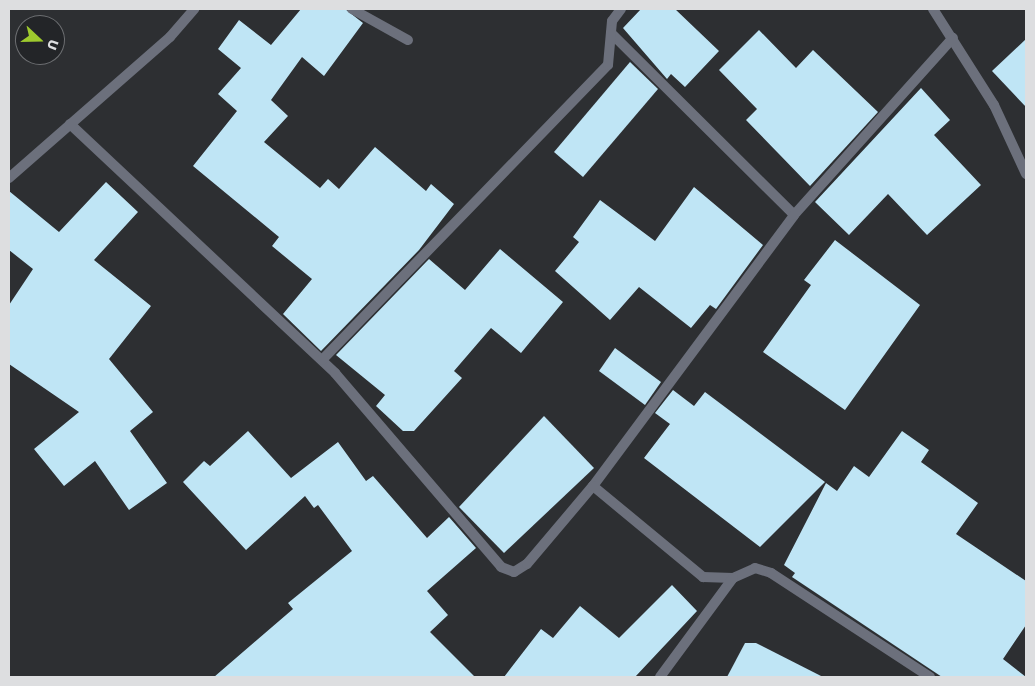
<!DOCTYPE html>
<style>
body{margin:0}
#map{position:relative;width:1035px;height:686px;overflow:hidden;background:#2d2f32;font-family:"Work Sans",sans-serif}
div>[style]{position:absolute}
.building>*{inset:0;background:#bfe5f5}
.street>*{height:10px;margin:-5px;padding:0 5px;transform-origin:5px;border-radius:5px;background:#6c707c}
span{translate:-50% -50%;white-space:nowrap;text-align:center;line-height:1.15;-webkit-text-stroke:5px #232528;paint-order:stroke}
.frame{position:absolute;inset:0;border:10px solid #dddee0;pointer-events:none}
.north{position:absolute;left:15px;top:15px;width:50px;height:50px;box-sizing:border-box;background:#232528;border:1px solid #6d6f72;border-radius:50%;rotate:111deg;font-size:14px;font-weight:700;line-height:20px;text-align:center;color:#dddee0}
.north::after{content:'';display:block;margin:auto;width:18px;height:22px;background:#9eca2e;clip-path:polygon(50% 0,100% 100%,50% 72%,0 100%)}
</style>
<div id="map">
<div class="building">
<i style="clip-path:polygon(301px 9px,345px 9px,363px 23px,324px 76px,302px 57px,271px 100px,288px 116px,264px 142px,320px 188px,328px 179px,339px 189px,375px 147px,426px 191px,431px 184px,454px 204px,419px 250px,321px 351px,283px 314px,312px 279px,272px 246px,279px 237px,193px 166px,237px 111px,218px 94px,241px 68px,218px 49px,239px 20px,271px 45px)"></i>
<i style="clip-path:polygon(641px 9px,675px 9px,719px 51px,685px 87px,671px 74px,667px 79px,623px 28px)"></i>
<i style="clip-path:polygon(759px 30px,796px 68px,813px 50px,878px 112px,810px 186px,746px 120px,757px 109px,719px 70px)"></i>
<i style="clip-path:polygon(1026px 39px,1026px 107px,992px 71px)"></i>
<i style="clip-path:polygon(630px 62px,658px 89px,583px 177px,554px 152px)"></i>
<i style="clip-path:polygon(921px 88px,950px 120px,934px 135px,981px 185px,927px 235px,888px 194px,849px 235px,815px 202px)"></i>
<i style="clip-path:polygon(106px 182px,138px 212px,94px 260px,151px 306px,109px 359px,153px 412px,130px 431px,167px 483px,129px 510px,95px 461px,64px 486px,34px 449px,79px 412px,9px 364px,9px 305px,33px 269px,9px 250px,9px 191px,59px 232px)"></i>
<i style="clip-path:polygon(694px 187px,763px 245px,716px 309px,710px 305px,691px 328px,639px 287px,610px 320px,555px 271px,579px 242px,573px 237px,600px 200px,655px 241px)"></i>
<i style="clip-path:polygon(835px 240px,920px 305px,845px 410px,763px 352px,811px 285px,804px 280px)"></i>
<i style="clip-path:polygon(500px 249px,563px 302px,521px 353px,491px 328px,454px 371px,462px 378px,414px 431px,403px 431px,376px 406px,385px 395px,336px 355px,429px 259px,465px 290px)"></i>
<i style="clip-path:polygon(615px 348px,661px 382px,645px 405px,599px 371px)"></i>
<i style="clip-path:polygon(673px 390px,694px 406px,705px 392px,825px 482px,760px 547px,644px 458px,670px 424px,655px 413px)"></i>
<i style="clip-path:polygon(544px 416px,594px 468px,504px 553px,459px 507px)"></i>
<i style="clip-path:polygon(248px 431px,291px 478px,338px 442px,366px 481px,373px 476px,427px 538px,449px 517px,476px 548px,427px 591px,448px 615px,430px 632px,475px 677px,214px 677px,293px 609px,288px 603px,352px 551px,318px 505px,314px 508px,305px 496px,246px 550px,183px 482px,204px 461px,210px 466px)"></i>
<i style="clip-path:polygon(902px 431px,929px 450px,921px 462px,978px 503px,956px 534px,1026px 581px,1026px 625px,1003px 659px,1026px 677px,942px 677px,792px 577px,795px 573px,784px 565px,826px 483px,837px 491px,854px 466px,869px 477px)"></i>
<i style="clip-path:polygon(672px 585px,697px 611px,635px 677px,504px 677px,541px 629px,553px 638px,580px 606px,619px 638px)"></i>
<i style="clip-path:polygon(745px 643px,756px 643px,823px 677px,727px 677px)"></i>
</div>
<div class="street">
<i style="left:352px;top:9px;width:64px;rotate:29deg"></i>
<i style="left:933px;top:9px;width:114px;rotate:57.6deg"></i>
<i style="left:994px;top:105px;width:76px;rotate:65.1deg"></i>
<i style="left:611px;top:33px;width:258px;rotate:44.8deg"></i>
<i style="left:70px;top:124px;width:364px;rotate:43.2deg"></i>
<i style="left:335px;top:373px;width:255px;rotate:49.4deg"></i>
<i style="left:501px;top:567px;width:14px;rotate:21deg"></i>
<i style="left:514px;top:572px;width:15px;rotate:-32deg"></i>
<i style="left:527px;top:564px;width:102px;rotate:-49.8deg"></i>
<i style="left:593px;top:486px;width:337px;rotate:-53.4deg"></i>
<i style="left:794px;top:215px;width:238px;rotate:-48.1deg"></i>
<i style="left:9px;top:178px;width:214px;rotate:-41.2deg"></i>
<i style="left:170px;top:37px;width:37px;rotate:-49deg"></i>
<i style="left:322px;top:360px;width:411px;rotate:-45.9deg"></i>
<i style="left:608px;top:65px;width:44px;rotate:-84.8deg"></i>
<i style="left:612px;top:21px;width:15px;rotate:-53deg"></i>
<i style="left:593px;top:486px;width:143px;rotate:39.6deg"></i>
<i style="left:703px;top:577px;width:30px;rotate:2deg"></i>
<i style="left:733px;top:578px;width:24px;rotate:-24deg"></i>
<i style="left:755px;top:568px;width:17px;rotate:17deg"></i>
<i style="left:771px;top:573px;width:190px;rotate:33.2deg"></i>
<i style="left:660px;top:677px;width:123px;rotate:-53.6deg"></i>
</div>
<div class="frame"></div>
<div class="north">U</div>
</div>
